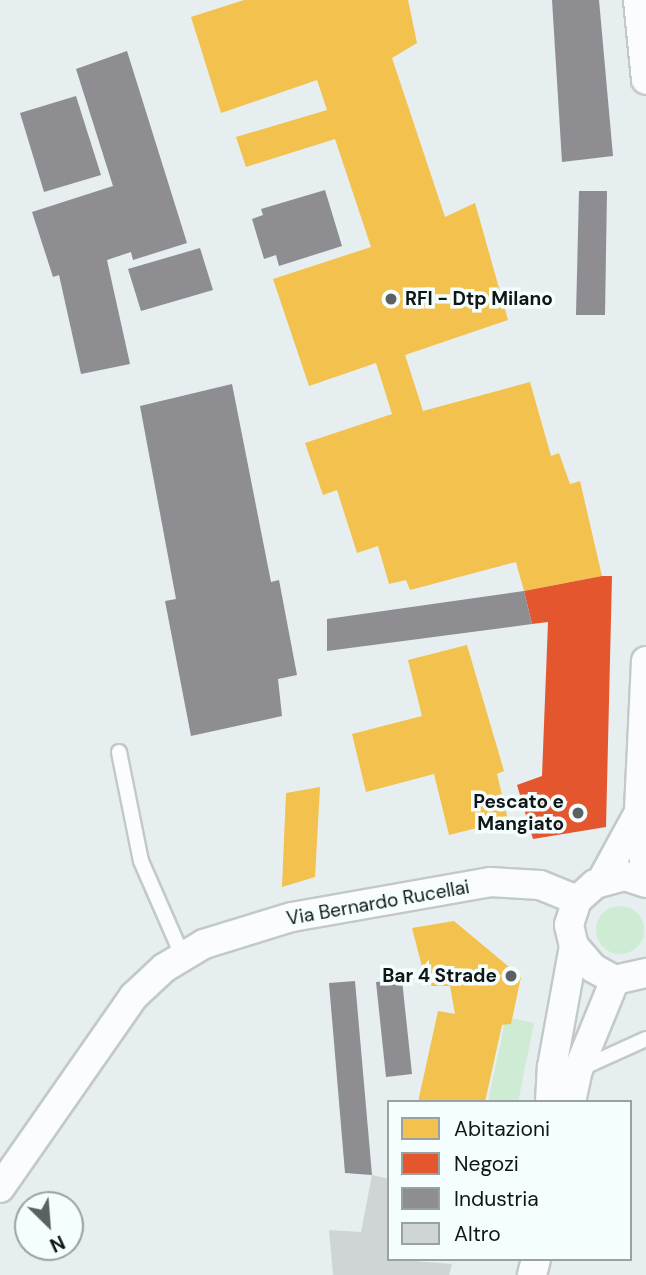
<!DOCTYPE html>
<style>
body{margin:0}
#map{position:relative;width:646px;height:1275px;overflow:hidden;background:#e6eef0;font-family:"DM Sans",sans-serif}
div>[style]{position:absolute}
.green>*{inset:0;background:#ceebd3}
.round{border-radius:50%}
.homes>*{inset:0;background:#f2c14e}
.shops>*{inset:0;background:#e4572e}
.industry>*{inset:0;background:#8d8d92}
.building>*{inset:0;background:#cfd5d7}
.roads{filter:drop-shadow(2px 0 #c3c9ca) drop-shadow(-2px 0 #c3c9ca) drop-shadow(0 2px #c3c9ca) drop-shadow(0 -2px #c3c9ca)}
.lane>*{height:14px;margin:-7px;padding:0 7px;transform-origin:7px;border-radius:7px;background:#fbfcfd}
.street>*{height:28px;margin:-14px;padding:0 14px;transform-origin:14px;border-radius:14px;background:#fbfcfd}
.dots>*{width:19px;height:19px;translate:-50% -50%;box-sizing:border-box;border:4px solid #f5feff;border-radius:50%}
span{translate:-50% -50%;white-space:nowrap;text-align:center;line-height:1.15;-webkit-text-stroke:7px #f5feff;paint-order:stroke}
.poi-label{font-size:19px;color:#101515;font-weight:700}
.left{translate:0 -50%;text-align:left}
.right{translate:-100% -50%;text-align:right}
.street-label{font-size:19px;color:#101515}
.legend{position:absolute;left:387px;top:1100px;width:245px;height:161px;box-sizing:border-box;background:#f5feff;border:2px solid #99a1a1;margin:0;padding:9px 12px;list-style:none;font-size:21px;color:#101515}
.legend li{display:flex;align-items:center;gap:14px;height:35px}
.legend b{width:35px;border:2px solid #99a1a1}
.north{position:absolute;left:14px;top:1191px;width:70px;height:70px;box-sizing:border-box;background:#f5feff;border:2px solid #99a1a1;border-radius:50%;rotate:155deg;font-size:19px;font-weight:700;line-height:28px;text-align:center;color:#101515}
.north::after{content:'';display:block;margin:auto;width:24px;height:32px;background:#5b6162;clip-path:polygon(50% 0,100% 100%,50% 72%,0 100%)}
</style>
<div id="map">
<div class="green">
<i class="round" style="left:596px;top:906px;width:48px;height:48px"></i>
<i style="clip-path:polygon(506px 1017px,534px 1023px,518px 1102px,488px 1102px)"></i>
</div>
<div class="homes">
<i style="clip-path:polygon(244px 0,408px 0,417px 43px,392px 58px,445px 217px,475px 203px,508px 320px,405px 355px,423px 411px,530px 382px,551px 456px,559px 453px,570px 484px,580px 481px,602px 576px,524px 591px,516px 562px,410px 590px,406px 580px,389px 584px,378px 546px,357px 553px,337px 490px,323px 495px,305px 443px,392px 414px,376px 363px,309px 386px,273px 279px,371px 247px,335px 139px,246px 167px,236px 137px,327px 110px,317px 80px,221px 113px,191px 17px)"></i>
<i style="clip-path:polygon(467px 645px,504px 771px,497px 774px,508px 820px,449px 835px,434px 774px,366px 792px,352px 734px,422px 716px,408px 660px)"></i>
<i style="clip-path:polygon(320px 787px,315px 877px,282px 887px,286px 793px)"></i>
<i style="clip-path:polygon(454px 921px,521px 977px,511px 1024px,502px 1025px,485px 1102px,418px 1102px,438px 1011px,455px 1014px,450px 986px,427px 986px,412px 928px)"></i>
</div>
<div class="shops">
<i style="clip-path:polygon(602px 576px,612px 576px,606px 827px,533px 839px,517px 785px,542px 776px,548px 622px,532px 624px,524px 591px)"></i>
</div>
<div class="industry">
<i style="clip-path:polygon(552px 0,599px 0,613px 156px,562px 162px)"></i>
<i style="clip-path:polygon(127px 51px,187px 243px,133px 260px,131px 252px,107px 260px,130px 364px,81px 374px,59px 275px,53px 277px,32px 212px,113px 186px,76px 69px)"></i>
<i style="clip-path:polygon(76px 96px,101px 175px,44px 192px,20px 113px)"></i>
<i style="clip-path:polygon(325px 190px,342px 246px,279px 266px,276px 255px,264px 259px,252px 219px,263px 215px,261px 209px)"></i>
<i style="clip-path:polygon(579px 191px,607px 191px,605px 315px,576px 315px)"></i>
<i style="clip-path:polygon(200px 248px,213px 290px,141px 311px,128px 269px)"></i>
<i style="clip-path:polygon(232px 384px,271px 582px,279px 580px,297px 675px,278px 679px,282px 716px,191px 736px,165px 601px,176px 599px,140px 406px)"></i>
<i style="clip-path:polygon(524px 591px,532px 624px,327px 651px,327px 619px)"></i>
<i style="clip-path:polygon(402px 980px,412px 1074px,386px 1077px,376px 982px)"></i>
<i style="clip-path:polygon(355px 981px,372px 1175px,345px 1173px,329px 983px)"></i>
</div>
<div class="building">
<i style="clip-path:polygon(372px 1175px,389px 1179px,389px 1259px,452px 1264px,449px 1275px,333px 1275px,329px 1230px,361px 1232px)"></i>
</div>
<div class="roads">
<div class="lane">
<i style="left:119px;top:752px;width:111px;rotate:78.6deg"></i>
<i style="left:141px;top:861px;width:103px;rotate:66.4deg"></i>
<i style="left:582px;top:1068px;width:70px;rotate:-24.4deg"></i>
</div>
<div class="street">
<i style="left:638px;top:0;width:80px;rotate:84.3deg"></i>
<i style="left:646px;top:661px;width:151px;rotate:92.7deg"></i>
<i style="left:639px;top:812px;width:69px;rotate:84.2deg"></i>
<i style="left:602px;top:880px;width:77px;rotate:-61.4deg"></i>
<i style="left:646px;top:883px;width:22px;rotate:-162deg"></i>
<i style="left:625px;top:876px;width:31px;rotate:165deg"></i>
<i style="left:595px;top:884px;width:24px;rotate:138deg"></i>
<i style="left:577px;top:900px;width:26px;rotate:108deg"></i>
<i style="left:569px;top:925px;width:22px;rotate:77deg"></i>
<i style="left:574px;top:946px;width:29px;rotate:49deg"></i>
<i style="left:593px;top:968px;width:25px;rotate:29deg"></i>
<i style="left:615px;top:980px;width:32px;rotate:-13deg"></i>
<i style="left:550px;top:1102px;width:35px;rotate:-87deg"></i>
<i style="left:552px;top:1067px;width:123px;rotate:-79.7deg"></i>
<i style="left:571px;top:1102px;width:33px;rotate:-78deg"></i>
<i style="left:578px;top:1070px;width:97px;rotate:-67.7deg"></i>
<i style="left:0;top:1188px;width:234px;rotate:-55.1deg"></i>
<i style="left:134px;top:996px;width:41px;rotate:-43deg"></i>
<i style="left:164px;top:968px;width:47px;rotate:-31deg"></i>
<i style="left:204px;top:944px;width:92px;rotate:-17.1deg"></i>
<i style="left:292px;top:917px;width:201px;rotate:-10deg"></i>
<i style="left:490px;top:882px;width:50px;rotate:3.4deg"></i>
<i style="left:540px;top:885px;width:40px;rotate:22deg"></i>
<i style="left:532px;top:1275px;width:16px;rotate:-76deg"></i>
</div>
</div>
<div class="dots">
<i style="left:391px;top:299px;background:#5b6162"></i>
<i style="left:578px;top:813px;background:#5b6162"></i>
<i style="left:511px;top:976px;background:#5b6162"></i>
</div>
<div class="poi-label">
<span class="left" style="left:405px;top:299px">RFI - Dtp Milano</span>
<span class="right" style="left:564px;top:813px">Pescato e<br>Mangiato</span>
<span class="right" style="left:497px;top:976px">Bar 4 Strade</span>
</div>
<div class="street-label">
<span style="left:378px;top:903px;rotate:-10deg">Via Bernardo Rucellai</span>
</div>
<ul class="legend">
<li><b style="height:19px;background:#f2c14e"></b>Abitazioni</li>
<li><b style="height:19px;background:#e4572e"></b>Negozi</li>
<li><b style="height:19px;background:#8d8d92"></b>Industria</li>
<li><b style="height:19px;background:#cfd5d7"></b>Altro</li>
</ul>
<div class="north">N</div>
</div>
